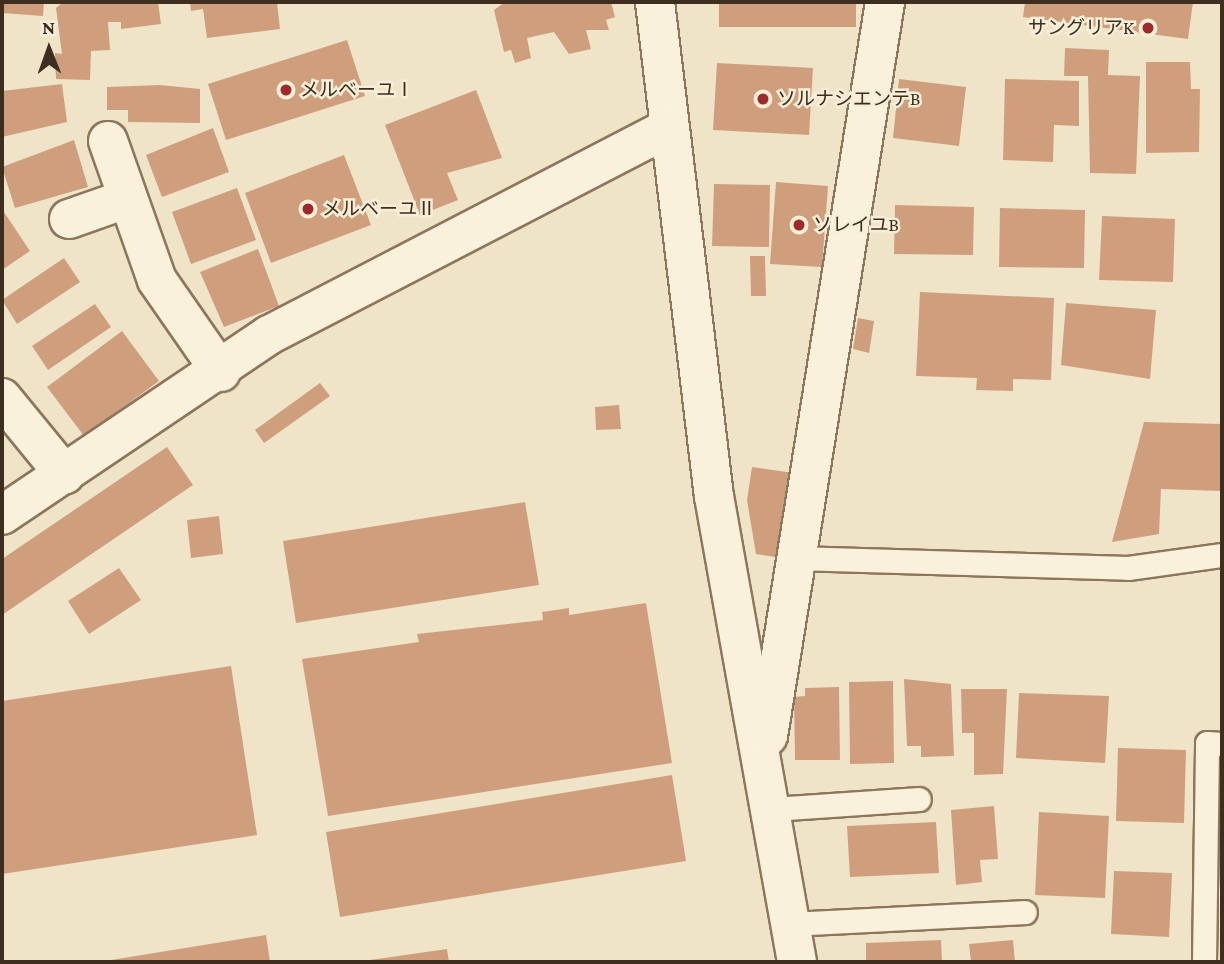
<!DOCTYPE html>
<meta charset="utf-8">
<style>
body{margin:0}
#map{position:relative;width:1224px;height:964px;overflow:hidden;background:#f0e4c8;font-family:"Crimson Pro","Noto Sans JP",serif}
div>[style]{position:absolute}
.building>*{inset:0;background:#cf9f7d}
.roads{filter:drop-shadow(2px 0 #8d765c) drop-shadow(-2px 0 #8d765c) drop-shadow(0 2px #8d765c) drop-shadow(0 -2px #8d765c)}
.service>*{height:23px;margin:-11.5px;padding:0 11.5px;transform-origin:11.5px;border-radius:11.5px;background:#faf1dc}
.minor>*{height:38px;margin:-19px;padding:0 19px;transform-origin:19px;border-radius:19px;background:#faf1dc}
.dots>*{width:19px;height:19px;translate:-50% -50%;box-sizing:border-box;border:4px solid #f7eed8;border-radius:50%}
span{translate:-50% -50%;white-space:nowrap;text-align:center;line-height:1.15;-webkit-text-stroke:5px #f7eed8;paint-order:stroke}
.poi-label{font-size:19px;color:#3d2e20}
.right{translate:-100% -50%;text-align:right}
.left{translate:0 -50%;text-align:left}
.frame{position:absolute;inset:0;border:4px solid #3d2e20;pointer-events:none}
.north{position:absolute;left:14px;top:14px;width:70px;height:70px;-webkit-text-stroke:5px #f7eed8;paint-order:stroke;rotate:359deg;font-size:19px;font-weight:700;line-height:28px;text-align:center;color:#3d2e20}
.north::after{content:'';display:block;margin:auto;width:24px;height:32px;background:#3d2e20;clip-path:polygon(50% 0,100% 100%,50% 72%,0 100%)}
</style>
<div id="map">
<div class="building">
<i style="clip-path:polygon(2px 2px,44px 2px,43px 16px,2px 13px)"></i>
<i style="clip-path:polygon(63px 2px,158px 2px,161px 24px,121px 29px,121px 22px,108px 22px,110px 50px,91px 51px,90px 80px,56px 79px,55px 53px,62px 54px,56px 8px)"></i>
<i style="clip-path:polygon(190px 2px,277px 2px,280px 29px,207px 38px,203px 9px,191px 11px)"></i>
<i style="clip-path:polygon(505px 2px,611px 2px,615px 17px,606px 20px,609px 30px,586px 30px,591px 49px,569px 54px,554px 32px,527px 38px,531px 58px,515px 63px,511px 50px,504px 52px,494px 10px)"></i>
<i style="clip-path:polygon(719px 2px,856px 2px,856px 27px,719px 27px)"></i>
<i style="clip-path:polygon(1025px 2px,1193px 2px,1188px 39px,1023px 17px)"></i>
<i style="clip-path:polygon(347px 40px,365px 96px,226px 140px,208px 84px)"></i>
<i style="clip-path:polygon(1065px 48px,1109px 50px,1108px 75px,1140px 76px,1136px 174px,1090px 173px,1088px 76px,1064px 76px)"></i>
<i style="clip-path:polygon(1146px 62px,1190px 62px,1191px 89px,1200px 89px,1199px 152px,1146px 153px)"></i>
<i style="clip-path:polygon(717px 63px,813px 68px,809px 135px,713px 130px)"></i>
<i style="clip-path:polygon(899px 79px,966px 87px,959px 146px,893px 138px)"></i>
<i style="clip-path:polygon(1005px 79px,1079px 81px,1079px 126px,1054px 125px,1053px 162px,1003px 160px)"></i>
<i style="clip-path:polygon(62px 84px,67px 122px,2px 137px,2px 91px)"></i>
<i style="clip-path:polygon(160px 85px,200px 89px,200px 123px,128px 122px,128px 110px,107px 110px,107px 87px)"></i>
<i style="clip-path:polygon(476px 90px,502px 158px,447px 173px,458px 200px,420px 215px,385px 125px)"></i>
<i style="clip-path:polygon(213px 128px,229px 172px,162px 197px,146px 155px)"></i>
<i style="clip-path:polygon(74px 140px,88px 187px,15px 208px,2px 167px)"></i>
<i style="clip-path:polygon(344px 155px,371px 225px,271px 263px,245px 193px)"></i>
<i style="clip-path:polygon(776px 182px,828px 186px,822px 267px,770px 264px)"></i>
<i style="clip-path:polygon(714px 184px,770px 185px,769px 247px,712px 246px)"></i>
<i style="clip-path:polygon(237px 188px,256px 240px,191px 264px,172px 212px)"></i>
<i style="clip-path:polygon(895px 205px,974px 207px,973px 255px,894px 254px)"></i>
<i style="clip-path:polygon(1000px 208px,1085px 210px,1084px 268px,999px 267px)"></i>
<i style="clip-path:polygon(2px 209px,30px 251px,2px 270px)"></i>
<i style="clip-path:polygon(1102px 216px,1175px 219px,1173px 282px,1099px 280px)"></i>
<i style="clip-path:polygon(258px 249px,279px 306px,224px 327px,200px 272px)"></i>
<i style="clip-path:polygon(750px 256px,765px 256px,766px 296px,751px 296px)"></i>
<i style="clip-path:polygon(64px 258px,80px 282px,17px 324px,2px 300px)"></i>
<i style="clip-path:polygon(920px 292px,1054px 298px,1051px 380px,1013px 379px,1013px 391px,976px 390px,977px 378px,916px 376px)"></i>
<i style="clip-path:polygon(1066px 303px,1156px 310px,1150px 379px,1061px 365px)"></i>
<i style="clip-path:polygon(95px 304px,111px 327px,48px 370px,32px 346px)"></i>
<i style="clip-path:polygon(858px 318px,874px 321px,869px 353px,853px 349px)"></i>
<i style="clip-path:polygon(122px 331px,159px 381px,84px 436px,47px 387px)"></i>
<i style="clip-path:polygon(320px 383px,330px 396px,264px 443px,255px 430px)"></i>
<i style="clip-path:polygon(619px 405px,621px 429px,596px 430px,595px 407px)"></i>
<i style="clip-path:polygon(1144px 422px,1222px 424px,1222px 491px,1161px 489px,1159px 534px,1112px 542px)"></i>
<i style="clip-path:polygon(167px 447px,193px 485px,2px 615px,2px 559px)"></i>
<i style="clip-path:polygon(752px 467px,794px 473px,782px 558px,756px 554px,747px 500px)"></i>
<i style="clip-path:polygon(525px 502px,539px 585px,296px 623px,283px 541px)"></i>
<i style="clip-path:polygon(219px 516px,223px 554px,191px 558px,187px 520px)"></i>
<i style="clip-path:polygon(119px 568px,141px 600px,89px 634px,68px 601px)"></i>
<i style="clip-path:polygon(646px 603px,672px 763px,328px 816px,302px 659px,419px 642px,417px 634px,543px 620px,542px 612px,569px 608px,569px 615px)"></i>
<i style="clip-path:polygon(231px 666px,257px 835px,2px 874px,2px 701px)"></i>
<i style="clip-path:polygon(904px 679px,951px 684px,954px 756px,921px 757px,921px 746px,907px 746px)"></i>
<i style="clip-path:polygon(893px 681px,894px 763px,850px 764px,849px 682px)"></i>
<i style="clip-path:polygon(839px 687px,840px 760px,795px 760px,794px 697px,805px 696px,805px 688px)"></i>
<i style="clip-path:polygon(961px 689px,1007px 689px,1003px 774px,974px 775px,974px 733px,962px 733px)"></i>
<i style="clip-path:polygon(1019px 693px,1109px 696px,1105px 763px,1016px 758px)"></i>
<i style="clip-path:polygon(1118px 748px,1186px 750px,1184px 823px,1116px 821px)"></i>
<i style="clip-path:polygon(672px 775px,686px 861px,340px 917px,326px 832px)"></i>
<i style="clip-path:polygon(994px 806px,998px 859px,980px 860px,982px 882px,956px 885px,951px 810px)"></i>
<i style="clip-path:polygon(1039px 812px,1109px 816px,1105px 898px,1035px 895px)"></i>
<i style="clip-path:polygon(936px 822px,939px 873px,850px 877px,847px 826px)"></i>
<i style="clip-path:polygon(1114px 871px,1172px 873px,1169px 937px,1111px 934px)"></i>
<i style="clip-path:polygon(266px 935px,270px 962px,105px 962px,105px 961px)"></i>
<i style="clip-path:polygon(941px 940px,942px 962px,866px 962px,866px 943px)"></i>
<i style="clip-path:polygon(1013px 940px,1015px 962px,971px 962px,969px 944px)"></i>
<i style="clip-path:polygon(447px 949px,449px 962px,363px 962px,363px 961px)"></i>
</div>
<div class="roads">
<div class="service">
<i style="left:795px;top:558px;width:333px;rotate:1.7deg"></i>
<i style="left:1128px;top:568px;width:95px;rotate:-7.9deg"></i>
<i style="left:773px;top:809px;width:146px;rotate:-3.9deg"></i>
<i style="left:791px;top:924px;width:234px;rotate:-2.9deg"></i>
<i style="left:1204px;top:962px;width:219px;rotate:-89.2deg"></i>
<i style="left:1207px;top:743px;width:15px;rotate:4deg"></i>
</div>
<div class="minor">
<i style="left:655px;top:2px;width:498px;rotate:83.2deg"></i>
<i style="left:714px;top:496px;width:473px;rotate:79.9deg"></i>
<i style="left:108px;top:141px;width:147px;rotate:70.6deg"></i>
<i style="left:157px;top:280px;width:112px;rotate:55.2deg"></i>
<i style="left:69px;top:219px;width:60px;rotate:-19.3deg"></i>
<i style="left:2px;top:398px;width:99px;rotate:50.7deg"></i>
<i style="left:2px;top:515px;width:322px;rotate:-34deg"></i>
<i style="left:269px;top:335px;width:449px;rotate:-27.4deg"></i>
<i style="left:768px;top:736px;width:743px;rotate:-80.94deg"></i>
</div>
</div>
<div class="dots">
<i style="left:1148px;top:28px;background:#9e2a2b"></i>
<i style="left:286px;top:90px;background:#9e2a2b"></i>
<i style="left:763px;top:99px;background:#9e2a2b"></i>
<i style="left:308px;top:209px;background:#9e2a2b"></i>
<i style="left:799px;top:225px;background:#9e2a2b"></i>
</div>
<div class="poi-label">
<span class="right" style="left:1134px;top:28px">サングリアK</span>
<span class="left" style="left:300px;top:90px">メルベーユⅠ</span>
<span class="left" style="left:777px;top:99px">ソルナシエンテB</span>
<span class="left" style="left:322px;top:209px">メルベーユⅡ</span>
<span class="left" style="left:813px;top:225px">ソレイユB</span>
</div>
<div class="frame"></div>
<div class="north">N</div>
</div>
